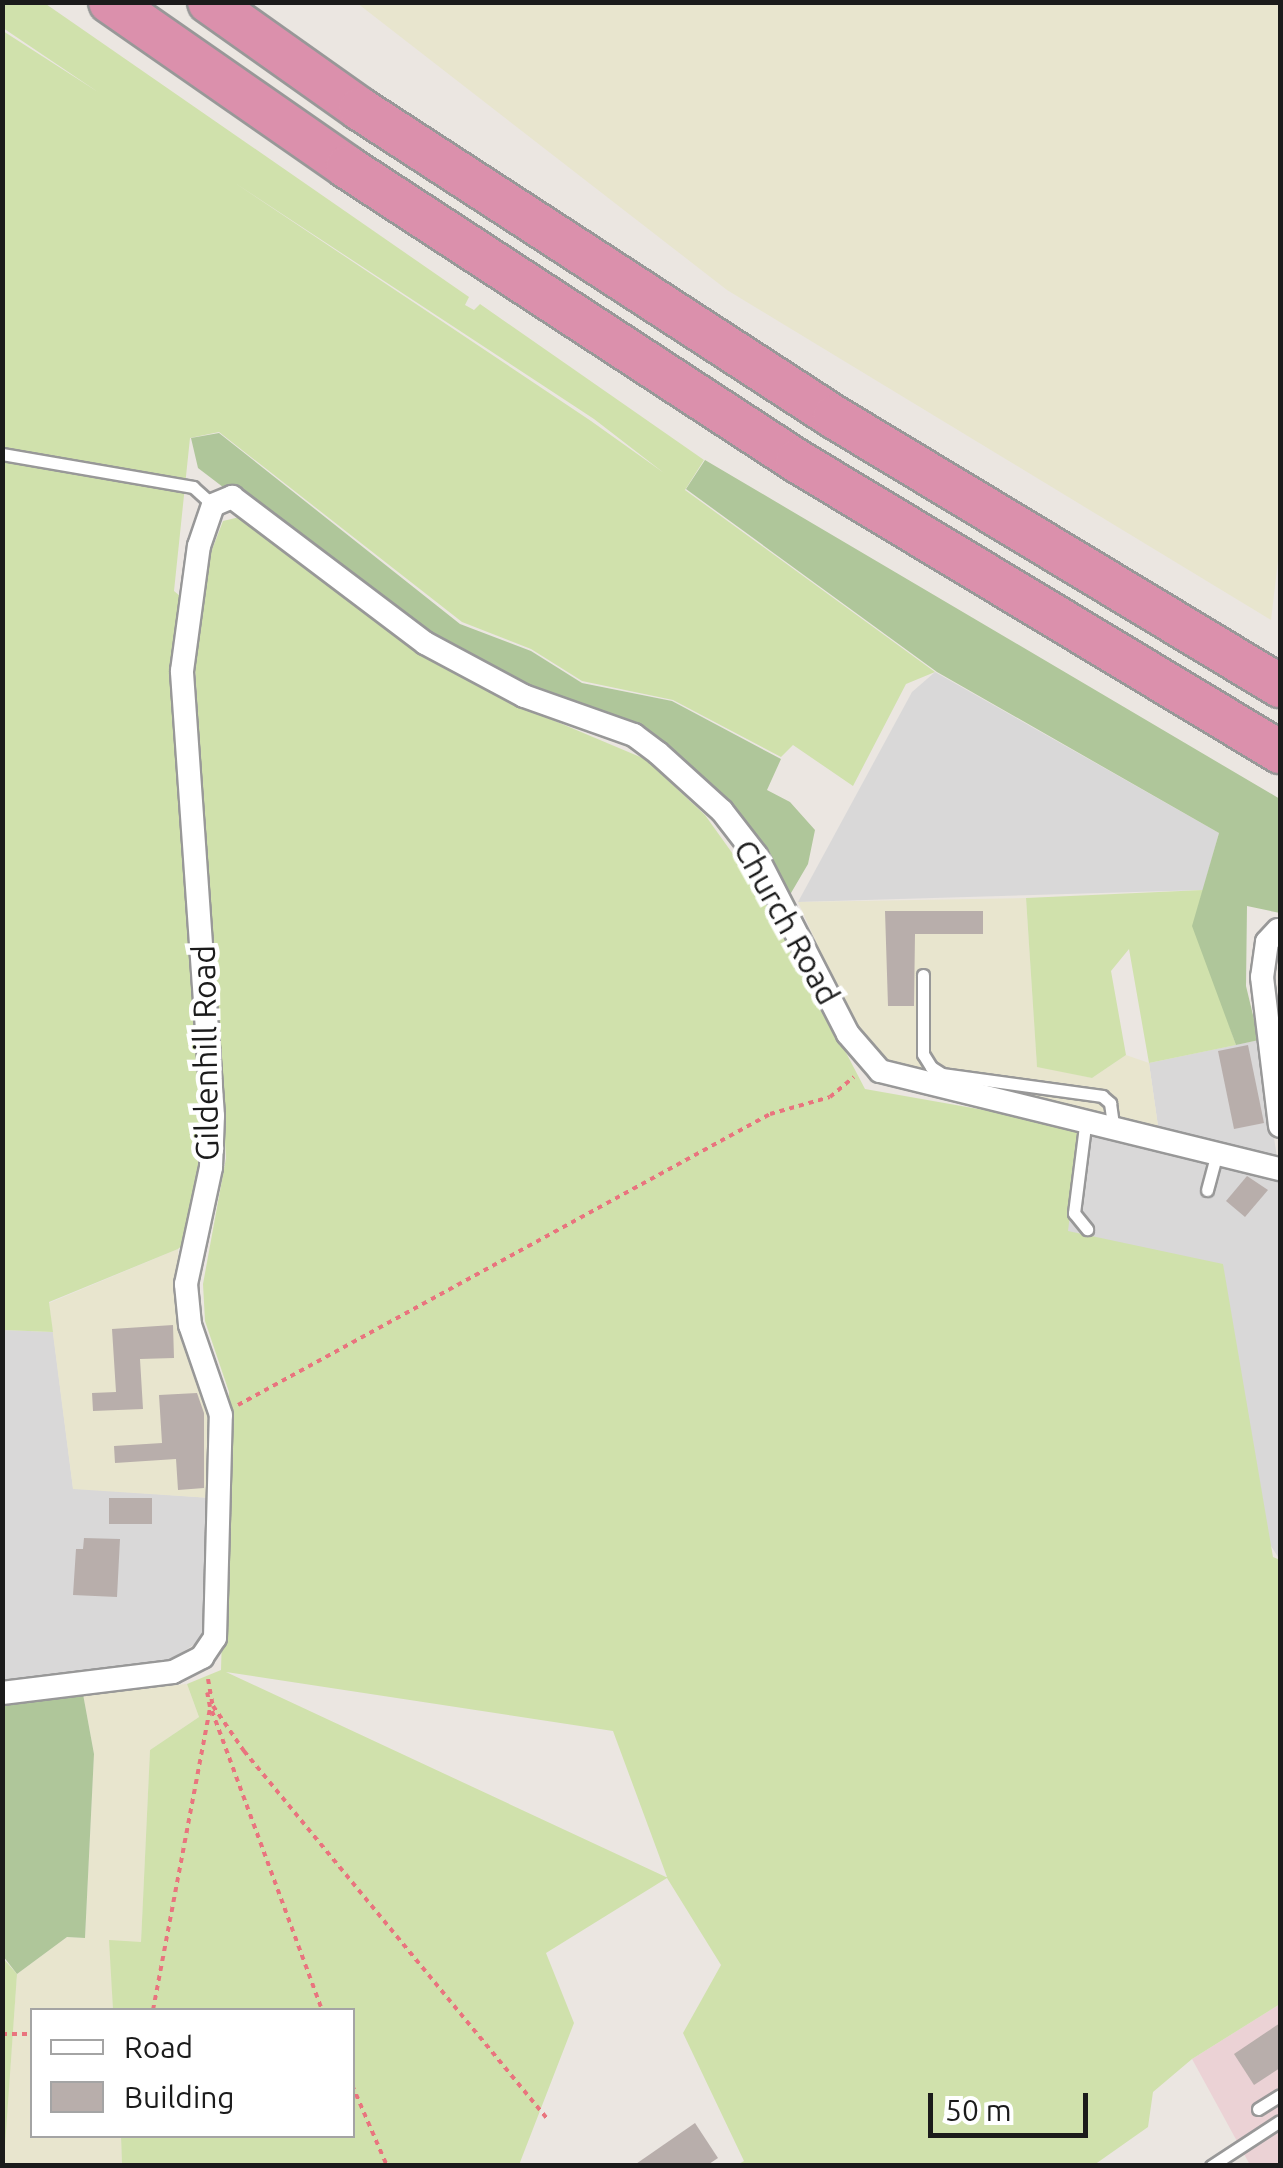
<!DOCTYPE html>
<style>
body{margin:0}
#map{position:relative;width:1283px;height:2168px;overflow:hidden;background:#ebe6e1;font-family:Ubuntu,sans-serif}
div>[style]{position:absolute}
.residential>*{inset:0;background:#d9d8d8}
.commercial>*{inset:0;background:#ebd2d5}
.farmland>*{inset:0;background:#e8e5ce}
.grass>*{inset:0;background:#d0e1ac}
.forest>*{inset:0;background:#afc69a}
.building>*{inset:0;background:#b8aeab}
.path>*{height:4px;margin-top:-2px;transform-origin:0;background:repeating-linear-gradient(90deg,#e9747e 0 5px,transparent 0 10px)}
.roads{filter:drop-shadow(2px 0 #989898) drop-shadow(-2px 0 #989898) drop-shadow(0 2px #989898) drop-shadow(0 -2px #989898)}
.service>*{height:11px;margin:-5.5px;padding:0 5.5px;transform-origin:5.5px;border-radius:5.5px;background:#fff}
.minor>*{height:22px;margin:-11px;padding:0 11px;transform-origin:11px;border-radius:11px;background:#fff}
.motorway>*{height:42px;margin:-21px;padding:0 21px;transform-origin:21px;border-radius:21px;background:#db90ac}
span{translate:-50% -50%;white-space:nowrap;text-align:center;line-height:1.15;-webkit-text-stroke:9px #fff;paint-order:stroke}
.street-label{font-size:32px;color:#1b1b1b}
.frame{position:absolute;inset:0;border:5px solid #1b1b1b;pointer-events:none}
.legend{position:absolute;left:30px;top:2008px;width:325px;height:130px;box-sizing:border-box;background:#fff;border:2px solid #a4a4a4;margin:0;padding:12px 18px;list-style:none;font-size:30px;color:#1b1b1b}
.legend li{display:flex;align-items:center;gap:20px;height:50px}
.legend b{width:50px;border:2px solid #a4a4a4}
.scale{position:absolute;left:928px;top:2093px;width:160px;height:45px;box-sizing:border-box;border:5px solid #1b1b1b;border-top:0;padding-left:12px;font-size:30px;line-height:35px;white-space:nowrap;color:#1b1b1b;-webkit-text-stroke:8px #fff;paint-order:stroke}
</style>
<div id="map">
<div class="residential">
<i style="clip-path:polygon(935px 672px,1219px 833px,1203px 890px,798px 902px,912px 692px)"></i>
<i style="clip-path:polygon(1259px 1040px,1280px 1177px,1280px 1560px,1067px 1231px,1081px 1127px,1158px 1126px,1149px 1063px)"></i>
<i style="clip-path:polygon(3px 1330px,53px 1332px,73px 1488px,211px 1498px,206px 1637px,170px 1660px,3px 1682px)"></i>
</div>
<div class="commercial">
<i style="clip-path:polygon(1280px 2004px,1280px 2165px,1250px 2165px,1192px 2059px)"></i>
</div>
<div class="farmland">
<i style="clip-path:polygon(357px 3px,1280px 3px,1280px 544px,1271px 620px,727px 290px)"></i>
<i style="clip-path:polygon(1026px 898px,1037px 1066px,1092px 1078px,1126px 1055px,1149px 1063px,1158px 1126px,888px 1067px,860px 1039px,798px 902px)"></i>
<i style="clip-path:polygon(178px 1249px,181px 1328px,208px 1378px,211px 1498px,73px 1489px,49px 1303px)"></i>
<i style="clip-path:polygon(187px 1684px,199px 1717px,150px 1750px,141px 1943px,110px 1941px,113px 2010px,32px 2010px,32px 2136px,121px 2136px,122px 2165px,3px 2166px,17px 1974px,67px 1937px,85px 1938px,94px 1754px,83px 1694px)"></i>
</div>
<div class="grass">
<i style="clip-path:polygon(evenodd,43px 2px,469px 297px,465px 305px,474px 310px,480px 304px,704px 460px,685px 490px,935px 672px,906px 684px,853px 786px,793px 745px,781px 757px,673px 700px,582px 681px,531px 649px,462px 622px,219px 432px,190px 438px,174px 591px,186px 601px,211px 1117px,193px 1236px,178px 1249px,49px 1302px,53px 1332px,3px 1330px,3px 31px,98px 92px,3px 28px,3px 3px,43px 2px,235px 183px,594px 419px,664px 473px,591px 421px,235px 183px)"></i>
<i style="clip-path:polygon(evenodd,248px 515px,387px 628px,510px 702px,645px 759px,705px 815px,768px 903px,865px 1089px,1081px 1127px,1068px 1231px,1223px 1264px,1273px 1557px,1280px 1560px,1280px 2004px,1192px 2059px,1153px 2092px,1148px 2127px,1094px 2165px,737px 2165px,744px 2161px,683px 2033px,721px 1965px,667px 1878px,546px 1953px,574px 2023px,519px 2165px,122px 2165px,121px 2136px,352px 2136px,352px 2010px,113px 2010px,109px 1940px,141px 1942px,150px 1750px,199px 1717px,187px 1684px,221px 1670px,229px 1392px,205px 1321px,203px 1284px,226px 1158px,195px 669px,200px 581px,223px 521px,248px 515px,226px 1672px,613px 1731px,667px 1877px,666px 1877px,226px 1672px)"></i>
<i style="clip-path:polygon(1203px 890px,1194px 922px,1236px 1045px,1149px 1063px,1129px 949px,1111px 971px,1126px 1055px,1092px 1078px,1037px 1067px,1026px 898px)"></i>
<i style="clip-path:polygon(2px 1957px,17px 1974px,4px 2160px,2px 2160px)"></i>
</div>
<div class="forest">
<i style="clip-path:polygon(219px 433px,460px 624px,531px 651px,582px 683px,672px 701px,781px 759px,767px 790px,790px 802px,815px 830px,808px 864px,784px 905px,660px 751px,425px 641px,198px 468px,191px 438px)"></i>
<i style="clip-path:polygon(705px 460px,1280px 799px,1280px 913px,1247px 906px,1246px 986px,1259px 1040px,1236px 1045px,1192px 926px,1219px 833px,937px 672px,686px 489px)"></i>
<i style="clip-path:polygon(83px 1694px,94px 1754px,85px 1938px,67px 1937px,17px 1974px,3px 1956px,2px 1705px)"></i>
</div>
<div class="building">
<i style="clip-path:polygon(885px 911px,983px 911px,983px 934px,915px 934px,914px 1006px,888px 1006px)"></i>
<i style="clip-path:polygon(1248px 1045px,1264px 1123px,1234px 1129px,1218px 1051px)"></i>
<i style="clip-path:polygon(1247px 1176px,1268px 1190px,1245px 1217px,1226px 1201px)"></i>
<i style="clip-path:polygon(173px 1325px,174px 1358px,140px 1359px,143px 1409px,93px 1411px,92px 1393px,116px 1392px,112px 1329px)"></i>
<i style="clip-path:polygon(197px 1393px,204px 1413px,204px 1488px,178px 1490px,176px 1459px,115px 1463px,114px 1446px,162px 1443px,159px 1395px)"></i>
<i style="clip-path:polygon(109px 1498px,152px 1498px,152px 1524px,109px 1524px)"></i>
<i style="clip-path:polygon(84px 1538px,120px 1539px,117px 1597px,73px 1595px,76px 1549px,83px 1549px)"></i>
<i style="clip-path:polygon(1280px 2023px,1280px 2068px,1254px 2085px,1234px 2054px)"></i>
<i style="clip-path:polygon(695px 2123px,718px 2158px,706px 2166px,633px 2166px)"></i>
</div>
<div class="path">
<i style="left:238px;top:1405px;width:606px;rotate:-28.68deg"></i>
<i style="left:770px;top:1114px;width:62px;rotate:-15.8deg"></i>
<i style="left:830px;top:1097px;width:31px;rotate:-40deg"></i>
<i style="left:208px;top:1679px;width:27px;rotate:80deg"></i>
<i style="left:213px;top:1706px;width:55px;rotate:55.4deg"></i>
<i style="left:244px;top:1751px;width:478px;rotate:50.5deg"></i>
<i style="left:212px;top:1711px;width:319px;rotate:69.8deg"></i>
<i style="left:153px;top:2010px;width:308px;rotate:-79.3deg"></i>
<i style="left:210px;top:1707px;width:15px;rotate:-101deg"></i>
<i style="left:2px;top:2034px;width:30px"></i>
<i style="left:352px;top:2085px;width:88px;rotate:66.6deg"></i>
</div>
<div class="roads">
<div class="service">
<i style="left:2px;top:454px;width:194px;rotate:9.8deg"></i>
<i style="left:193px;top:487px;width:27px;rotate:42deg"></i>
<i style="left:923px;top:975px;width:79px;rotate:90deg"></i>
<i style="left:923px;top:1054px;width:15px;rotate:58deg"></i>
<i style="left:931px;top:1067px;width:13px;rotate:32deg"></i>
<i style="left:942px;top:1074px;width:162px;rotate:7.8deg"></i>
<i style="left:1102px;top:1096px;width:11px;rotate:41deg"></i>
<i style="left:1110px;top:1103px;width:22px;rotate:82deg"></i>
<i style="left:1086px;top:1118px;width:96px;rotate:97.2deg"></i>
<i style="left:1074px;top:1213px;width:21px;rotate:51deg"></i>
<i style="left:1207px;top:1190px;width:39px;rotate:-75deg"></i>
<i style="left:1258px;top:2109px;width:26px;rotate:-32deg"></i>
<i style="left:1211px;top:2166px;width:82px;rotate:-33.1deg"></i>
</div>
<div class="minor">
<i style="left:1278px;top:930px;width:16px;rotate:133deg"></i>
<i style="left:1267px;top:942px;width:35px;rotate:98deg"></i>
<i style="left:1262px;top:977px;width:150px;rotate:83.1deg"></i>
<i style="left:2px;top:1693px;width:172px;rotate:-7deg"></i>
<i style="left:173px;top:1672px;width:33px;rotate:-27deg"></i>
<i style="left:202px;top:1657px;width:23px;rotate:-56deg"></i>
<i style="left:215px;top:1638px;width:223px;rotate:-88.5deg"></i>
<i style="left:221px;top:1415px;width:95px;rotate:-109deg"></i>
<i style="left:190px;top:1325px;width:41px;rotate:-95.6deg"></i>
<i style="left:186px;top:1284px;width:120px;rotate:-77.9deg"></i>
<i style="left:211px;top:1167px;width:51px;rotate:-87.8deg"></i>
<i style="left:213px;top:1116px;width:446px;rotate:-94deg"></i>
<i style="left:182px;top:671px;width:126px;rotate:-82.3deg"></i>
<i style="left:199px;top:546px;width:43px;rotate:-71.1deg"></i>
<i style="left:213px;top:505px;width:21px;rotate:-23deg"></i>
<i style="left:232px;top:497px;width:242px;rotate:37.1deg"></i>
<i style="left:425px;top:643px;width:112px;rotate:28.2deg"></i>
<i style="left:524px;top:696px;width:117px;rotate:19.5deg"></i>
<i style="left:634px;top:735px;width:30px;rotate:37deg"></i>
<i style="left:658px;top:753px;width:86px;rotate:42.2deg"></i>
<i style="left:722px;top:811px;width:56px;rotate:52.3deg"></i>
<i style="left:756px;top:855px;width:201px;rotate:62.8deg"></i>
<i style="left:848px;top:1034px;width:49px;rotate:49.1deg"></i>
<i style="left:880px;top:1071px;width:412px;rotate:13.8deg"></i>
</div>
<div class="motorway">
<i style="left:110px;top:2px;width:289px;rotate:34.8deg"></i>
<i style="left:347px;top:167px;width:538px;rotate:33.16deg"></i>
<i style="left:797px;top:461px;width:564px;rotate:31.07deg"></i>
<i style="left:209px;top:2px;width:185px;rotate:35.3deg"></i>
<i style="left:360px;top:109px;width:565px;rotate:33.02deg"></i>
<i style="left:834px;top:417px;width:521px;rotate:31.1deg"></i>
</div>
</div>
<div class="street-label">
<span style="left:787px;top:922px;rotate:61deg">Church Road</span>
<span style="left:205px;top:1053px;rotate:-91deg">Gildenhill Road</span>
</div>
<div class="frame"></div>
<ul class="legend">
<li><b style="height:12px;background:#fff"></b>Road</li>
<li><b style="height:28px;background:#b8aeab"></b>Building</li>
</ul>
<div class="scale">50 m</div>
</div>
